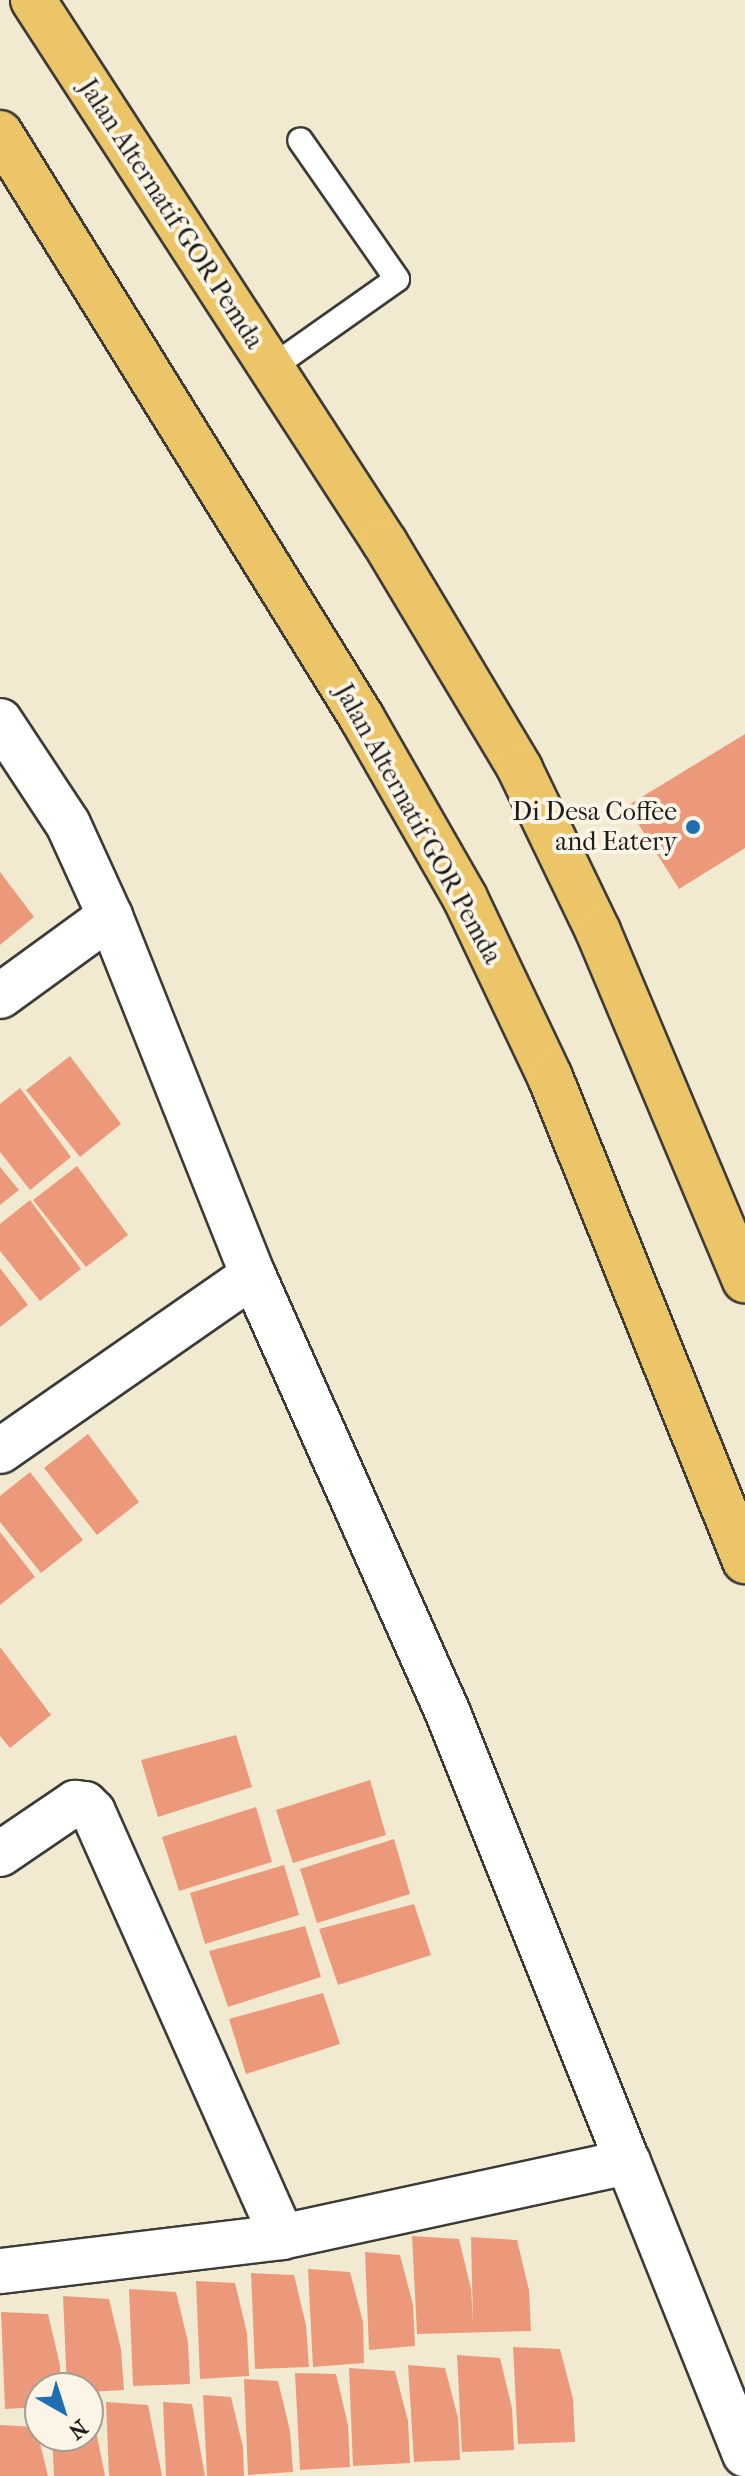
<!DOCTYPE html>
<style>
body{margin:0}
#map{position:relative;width:745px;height:2476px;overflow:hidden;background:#f2ead0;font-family:"IM FELL French Canon",serif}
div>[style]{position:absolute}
.building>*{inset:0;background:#ec997b}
.roads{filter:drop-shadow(2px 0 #3c3b37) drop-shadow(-2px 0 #3c3b37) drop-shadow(0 2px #3c3b37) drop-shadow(0 -2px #3c3b37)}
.lane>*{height:24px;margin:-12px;padding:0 12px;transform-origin:12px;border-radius:12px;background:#fff}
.street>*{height:44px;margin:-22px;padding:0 22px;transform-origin:22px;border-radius:22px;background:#fff}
.primary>*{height:44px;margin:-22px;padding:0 22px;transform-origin:22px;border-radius:22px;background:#edc569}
.dots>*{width:22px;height:22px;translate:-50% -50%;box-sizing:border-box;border:4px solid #fcf5e5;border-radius:50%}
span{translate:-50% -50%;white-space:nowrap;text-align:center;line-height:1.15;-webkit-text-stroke:8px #fcf5e5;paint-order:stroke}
.street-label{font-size:26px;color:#1c1c1c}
.poi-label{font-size:26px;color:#1c1c1c}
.right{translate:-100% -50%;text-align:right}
.north{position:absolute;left:24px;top:2372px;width:80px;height:80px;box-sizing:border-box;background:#fcf5e5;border:2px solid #a29e95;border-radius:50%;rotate:141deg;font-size:22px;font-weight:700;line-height:32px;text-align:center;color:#1c1c1c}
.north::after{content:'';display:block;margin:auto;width:28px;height:36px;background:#1f6fb2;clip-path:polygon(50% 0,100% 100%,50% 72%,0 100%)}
</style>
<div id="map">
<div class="building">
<i style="clip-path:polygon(745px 734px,745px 848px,679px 889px,627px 806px)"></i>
<i style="clip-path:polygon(0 872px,34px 917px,0 945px)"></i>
<i style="clip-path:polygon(70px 1056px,121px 1124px,80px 1157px,26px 1090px)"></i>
<i style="clip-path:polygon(20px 1088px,71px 1157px,30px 1190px,0 1152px,0 1104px)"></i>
<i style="clip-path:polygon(77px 1166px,128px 1235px,86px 1267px,33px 1200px)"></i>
<i style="clip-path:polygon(0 1167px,19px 1190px,0 1205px)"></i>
<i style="clip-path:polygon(30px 1200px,81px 1269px,40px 1301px,0 1251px,0 1224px)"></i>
<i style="clip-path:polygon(0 1268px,28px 1305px,0 1327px)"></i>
<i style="clip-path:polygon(88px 1434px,139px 1502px,97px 1535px,44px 1468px)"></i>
<i style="clip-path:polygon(30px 1472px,83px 1540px,41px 1573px,0 1522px,0 1496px)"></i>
<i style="clip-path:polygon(0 1532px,35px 1577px,0 1605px)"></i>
<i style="clip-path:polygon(0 1647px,51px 1715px,10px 1748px,0 1736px)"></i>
<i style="clip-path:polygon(236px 1735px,252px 1787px,158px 1817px,141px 1760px)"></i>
<i style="clip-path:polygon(370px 1780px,386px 1835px,293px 1863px,276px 1810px)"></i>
<i style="clip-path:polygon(256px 1807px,272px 1862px,179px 1891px,162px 1837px)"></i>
<i style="clip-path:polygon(394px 1839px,410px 1894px,317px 1923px,300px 1869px)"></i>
<i style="clip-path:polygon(284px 1865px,299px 1915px,205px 1944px,190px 1893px)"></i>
<i style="clip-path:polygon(414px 1904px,431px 1955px,338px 1985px,319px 1929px)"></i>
<i style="clip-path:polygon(305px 1926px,321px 1977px,228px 2007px,209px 1951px)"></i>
<i style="clip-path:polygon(323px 1993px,340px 2044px,246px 2074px,229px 2019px)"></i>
<i style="clip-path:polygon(412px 2236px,459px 2239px,471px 2289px,473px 2322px,471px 2237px,517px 2240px,529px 2290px,531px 2331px,417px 2334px)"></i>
<i style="clip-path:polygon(365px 2252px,400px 2255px,413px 2305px,415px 2346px,369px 2350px)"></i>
<i style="clip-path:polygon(308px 2269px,350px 2272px,363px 2322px,364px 2363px,313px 2367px)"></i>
<i style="clip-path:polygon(251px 2273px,294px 2275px,306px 2325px,309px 2367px,255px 2369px)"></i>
<i style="clip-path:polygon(196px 2281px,235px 2283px,247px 2333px,249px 2376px,200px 2379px)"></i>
<i style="clip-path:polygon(129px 2289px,176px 2292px,188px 2342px,190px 2384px,133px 2386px)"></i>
<i style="clip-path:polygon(63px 2296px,109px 2299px,121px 2349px,124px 2390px,88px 2392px,88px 2388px,67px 2388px)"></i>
<i style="clip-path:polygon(1px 2312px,48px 2314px,60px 2365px,61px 2388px,40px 2388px,40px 2407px,5px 2409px)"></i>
<i style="clip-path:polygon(513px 2347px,560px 2349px,573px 2399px,575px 2442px,518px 2444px)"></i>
<i style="clip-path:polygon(457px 2355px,500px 2358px,512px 2408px,514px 2450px,462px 2452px)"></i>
<i style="clip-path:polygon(408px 2365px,445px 2368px,458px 2418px,460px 2460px,414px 2462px)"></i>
<i style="clip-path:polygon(349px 2368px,395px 2371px,408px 2421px,410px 2463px,353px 2466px)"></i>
<i style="clip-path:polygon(295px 2373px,336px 2374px,348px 2425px,350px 2467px,300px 2470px)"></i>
<i style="clip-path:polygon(244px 2379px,278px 2381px,290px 2431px,293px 2472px,248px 2475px)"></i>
<i style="clip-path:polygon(203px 2395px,231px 2397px,243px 2447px,244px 2476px,207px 2476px)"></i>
<i style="clip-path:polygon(106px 2402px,148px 2405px,162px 2476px,109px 2476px)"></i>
<i style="clip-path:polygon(163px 2402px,192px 2404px,205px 2476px,166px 2476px)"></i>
<i style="clip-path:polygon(88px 2411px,92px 2411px,105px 2476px,54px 2476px,52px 2436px,88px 2436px)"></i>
<i style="clip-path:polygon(0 2425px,36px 2427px,48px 2476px,0 2476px)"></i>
</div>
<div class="roads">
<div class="lane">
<i style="left:271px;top:368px;width:154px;rotate:-35.2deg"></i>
<i style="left:397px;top:279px;width:169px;rotate:-124.9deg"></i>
</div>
<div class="street">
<i style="left:0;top:721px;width:123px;rotate:56.6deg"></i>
<i style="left:68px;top:824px;width:101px;rotate:65.5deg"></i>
<i style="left:110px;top:916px;width:386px;rotate:68.3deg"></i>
<i style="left:253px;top:1275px;width:479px;rotate:66deg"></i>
<i style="left:448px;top:1713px;width:484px;rotate:68.2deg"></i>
<i style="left:628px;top:2162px;width:354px;rotate:167.8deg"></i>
<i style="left:282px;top:2237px;width:284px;rotate:173.1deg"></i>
<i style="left:0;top:996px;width:136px;rotate:-36deg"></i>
<i style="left:0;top:1451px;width:308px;rotate:-34.8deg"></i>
<i style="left:0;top:1854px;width:91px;rotate:-34.2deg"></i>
<i style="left:75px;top:1803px;width:10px;rotate:6deg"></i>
<i style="left:85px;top:1804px;width:11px;rotate:45deg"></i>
<i style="left:93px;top:1812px;width:465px;rotate:66deg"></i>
<i style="left:628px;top:2162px;width:315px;rotate:68.2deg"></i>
</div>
<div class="primary">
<i style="left:33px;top:0;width:647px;rotate:57.05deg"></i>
<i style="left:385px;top:543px;width:263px;rotate:59.1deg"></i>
<i style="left:520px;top:769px;width:180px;rotate:64.3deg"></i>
<i style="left:598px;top:931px;width:379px;rotate:67.2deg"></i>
<i style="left:0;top:133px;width:688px;rotate:58.25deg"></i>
<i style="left:362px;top:718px;width:207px;rotate:60.2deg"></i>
<i style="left:465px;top:898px;width:198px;rotate:64.6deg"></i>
<i style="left:550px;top:1077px;width:522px;rotate:68.06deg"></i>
</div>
</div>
<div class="dots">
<i style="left:693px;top:827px;background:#1f6fb2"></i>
</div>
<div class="street-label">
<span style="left:171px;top:214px;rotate:57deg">Jalan Alternatif GOR Pemda</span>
<span style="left:418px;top:824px;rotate:61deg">Jalan Alternatif GOR Pemda</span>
</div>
<div class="poi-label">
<span class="right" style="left:677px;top:827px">Di Desa Coffee<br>and Eatery</span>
</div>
<div class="north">N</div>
</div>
